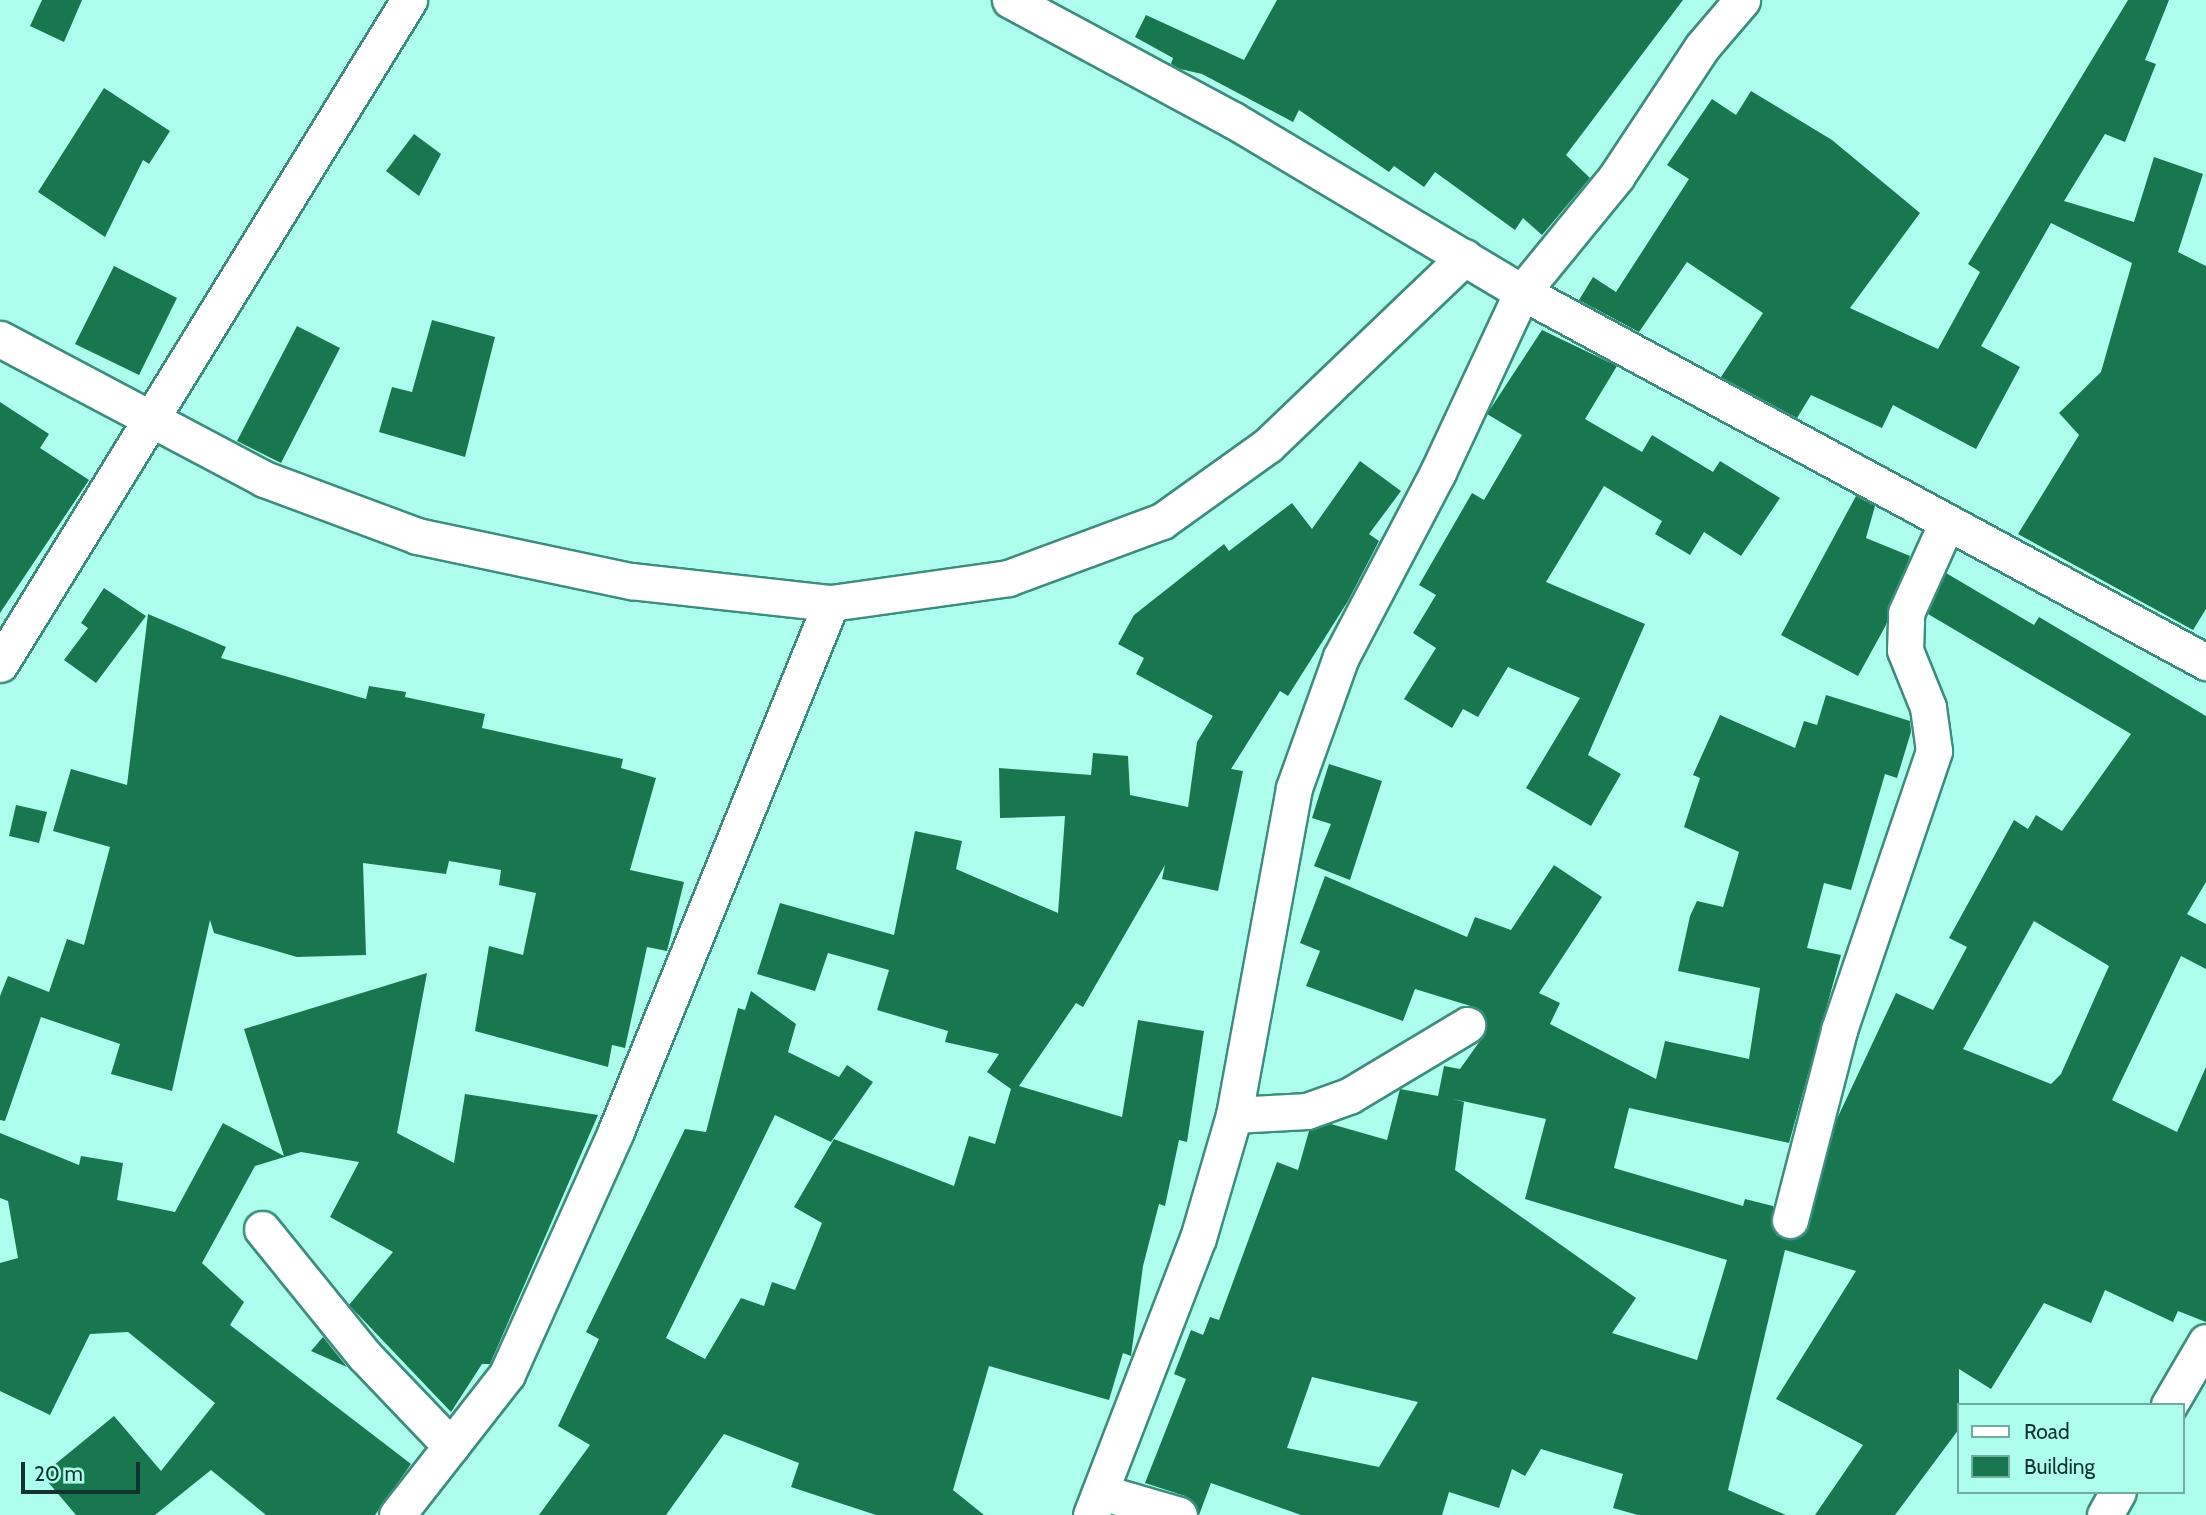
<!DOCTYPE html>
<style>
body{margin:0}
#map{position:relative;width:2206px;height:1515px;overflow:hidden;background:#adfeec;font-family:Cabin,sans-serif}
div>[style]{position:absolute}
.building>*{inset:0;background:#18774e}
.roads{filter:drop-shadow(2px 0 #3c8d7e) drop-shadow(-2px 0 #3c8d7e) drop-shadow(0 2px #3c8d7e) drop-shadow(0 -2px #3c8d7e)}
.street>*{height:35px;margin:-17.5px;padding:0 17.5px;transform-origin:17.5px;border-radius:17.5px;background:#fff}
span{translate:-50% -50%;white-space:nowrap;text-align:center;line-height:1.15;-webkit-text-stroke:7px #adfeec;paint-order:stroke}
.legend{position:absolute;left:1957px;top:1403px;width:228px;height:91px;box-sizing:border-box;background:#adfeec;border:2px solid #6fada0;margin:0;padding:9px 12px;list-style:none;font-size:21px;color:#11332d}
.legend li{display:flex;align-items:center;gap:14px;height:35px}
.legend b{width:35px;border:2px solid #6fada0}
.scale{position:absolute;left:21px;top:1462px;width:119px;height:32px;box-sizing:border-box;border:4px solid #11332d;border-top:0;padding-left:9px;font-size:21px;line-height:24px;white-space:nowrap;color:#11332d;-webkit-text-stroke:5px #adfeec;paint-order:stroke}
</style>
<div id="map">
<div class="building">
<i style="clip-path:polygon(42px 0,82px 0,64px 42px,30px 26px)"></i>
<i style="clip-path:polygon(1277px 0,1683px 0,1566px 155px,1590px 178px,1542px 235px,1523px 218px,1515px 230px,1435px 172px,1424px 187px,1394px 166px,1389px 172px,1299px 110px,1293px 122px,1202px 74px,1180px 69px,1171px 64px,1173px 58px,1135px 37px,1146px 15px,1244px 60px)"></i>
<i style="clip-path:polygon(2128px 0,2169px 0,2145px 60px,2156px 64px,2125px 142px,2105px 134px,2064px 201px,2134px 222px,2154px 157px,2203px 174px,2178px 252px,2206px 266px,2206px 609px,2193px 630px,2018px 534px,2079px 435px,2059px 413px,2101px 372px,2132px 263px,2051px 223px,1981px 346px,2020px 367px,1976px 449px,1893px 405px,1882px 428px,1811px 395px,1797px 418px,1721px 377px,1763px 313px,1687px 262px,1639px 332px,1579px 300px,1593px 277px,1616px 292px,1689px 179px,1667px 165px,1712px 99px,1736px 115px,1751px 91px,1832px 140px,1920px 213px,1850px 308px,1938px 349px,1980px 272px,1968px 264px)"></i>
<i style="clip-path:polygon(104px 88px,170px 131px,149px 164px,143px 160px,105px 237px,38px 192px)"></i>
<i style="clip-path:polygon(414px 134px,441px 154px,419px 196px,386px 171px)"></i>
<i style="clip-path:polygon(114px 266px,177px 298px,139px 375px,75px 344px)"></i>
<i style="clip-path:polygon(432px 320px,495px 337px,465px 457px,379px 432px,392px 387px,412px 392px)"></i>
<i style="clip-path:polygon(297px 326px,340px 348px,281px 463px,237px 441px)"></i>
<i style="clip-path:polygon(1542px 330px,1617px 366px,1585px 419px,1642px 452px,1652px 435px,1713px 472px,1720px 461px,1780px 498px,1741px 556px,1704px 532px,1690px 555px,1655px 534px,1662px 521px,1604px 486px,1546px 582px,1645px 624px,1588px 755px,1621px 774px,1591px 826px,1526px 788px,1580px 698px,1508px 667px,1478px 717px,1463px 709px,1452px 728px,1404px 699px,1436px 648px,1413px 633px,1436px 595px,1419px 585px,1472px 493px,1484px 500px,1522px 435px,1487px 414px)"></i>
<i style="clip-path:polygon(0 402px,49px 434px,40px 448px,89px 480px,0 613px)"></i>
<i style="clip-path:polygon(1360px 461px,1401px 491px,1369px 534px,1379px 541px,1348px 601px,1288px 696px,1280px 691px,1231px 769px,1243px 771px,1218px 891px,1162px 879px,1165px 865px,1083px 1007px,1076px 1003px,1019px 1086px,1122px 1117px,1138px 1020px,1204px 1031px,1187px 1142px,1179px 1140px,1165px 1206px,1159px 1204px,1143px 1266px,1131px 1356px,1123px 1353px,1109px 1400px,989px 1366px,953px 1490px,984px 1515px,876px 1515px,791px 1487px,799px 1463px,724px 1434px,666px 1515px,539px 1515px,590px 1445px,558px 1426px,599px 1339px,586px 1332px,685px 1129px,706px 1132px,738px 1008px,745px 1010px,751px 991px,796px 1024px,788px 1052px,839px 1077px,847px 1065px,873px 1082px,831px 1142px,775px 1115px,666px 1338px,705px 1359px,741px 1298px,764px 1306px,772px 1282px,795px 1290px,822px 1223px,794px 1207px,834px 1139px,954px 1186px,969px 1136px,995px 1144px,1011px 1089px,987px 1072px,999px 1054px,945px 1042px,948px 1031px,877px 1010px,889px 970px,828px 953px,815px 991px,757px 974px,780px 903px,894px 935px,915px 831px,962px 841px,956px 869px,1058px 913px,1065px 816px,1000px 818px,999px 768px,1091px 775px,1093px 753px,1128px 756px,1130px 795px,1188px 807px,1197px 742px,1213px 716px,1136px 674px,1144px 658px,1118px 644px,1134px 615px,1224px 544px,1229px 551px,1292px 503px,1312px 529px)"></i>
<i style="clip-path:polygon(1856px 496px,1875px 506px,1866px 538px,1910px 556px,1886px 625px,1858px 676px,1781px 635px)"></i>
<i style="clip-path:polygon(evenodd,1946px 573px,2034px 625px,2039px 617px,2206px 716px,2206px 882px,2187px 914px,2206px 924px,2206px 969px,2181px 956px,2112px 1100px,2177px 1132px,2206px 1067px,2206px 1322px,2178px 1311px,2173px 1322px,2105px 1290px,2091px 1323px,2044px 1303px,1991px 1389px,1959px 1369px,1959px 1429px,1895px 1515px,1815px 1515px,1863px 1445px,1776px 1399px,1856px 1271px,1785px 1250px,1728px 1490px,1786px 1515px,1638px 1515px,1613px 1508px,1623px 1474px,1541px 1449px,1525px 1476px,1512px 1469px,1499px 1508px,1449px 1492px,1442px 1515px,1301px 1515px,1211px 1483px,1199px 1515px,1185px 1496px,1145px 1483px,1186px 1379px,1174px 1374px,1191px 1330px,1203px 1335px,1210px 1317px,1219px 1320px,1277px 1162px,1298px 1170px,1309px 1131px,1331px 1124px,1387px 1140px,1400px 1089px,1438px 1096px,1444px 1066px,1460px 1069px,1485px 1034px,1485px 1016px,1477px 1008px,1415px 989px,1403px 1021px,1306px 986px,1320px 951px,1300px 943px,1325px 876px,1467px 937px,1475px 917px,1511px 930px,1554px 865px,1602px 897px,1539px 993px,1560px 1003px,1550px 1024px,1656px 1079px,1665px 1041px,1749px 1059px,1760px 988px,1678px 971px,1690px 916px,1697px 901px,1723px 907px,1739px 852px,1684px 827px,1700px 778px,1693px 775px,1720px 715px,1795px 748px,1804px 721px,1817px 725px,1826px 695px,1910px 721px,1911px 732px,1897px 778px,1885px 774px,1851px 890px,1824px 883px,1807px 948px,1841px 955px,1789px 1143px,1629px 1108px,1614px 1168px,1743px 1206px,1745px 1199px,1773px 1206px,1776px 1235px,1795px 1239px,1805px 1234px,1836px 1121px,1896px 993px,1933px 1010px,1967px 947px,1949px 938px,2014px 820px,2028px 829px,2036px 815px,2062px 831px,2131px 734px,1928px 614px,1946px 573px,2034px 921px,2109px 966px,2061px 1074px,2051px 1084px,1963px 1049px,2034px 921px,1946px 573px,1453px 1099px,1546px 1119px,1525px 1199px,1727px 1260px,1697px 1360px,1612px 1333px,1636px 1298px,1455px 1170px,1464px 1102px,1453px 1099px,1946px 573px,1312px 1377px,1418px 1402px,1379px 1467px,1287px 1448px,1312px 1377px)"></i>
<i style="clip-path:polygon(104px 588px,146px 616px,96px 683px,64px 660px,88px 628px,81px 623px)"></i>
<i style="clip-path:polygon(148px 614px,226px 647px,221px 658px,366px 699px,369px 686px,406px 692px,405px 697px,485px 714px,482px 728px,623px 759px,621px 768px,656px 778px,630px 870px,684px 882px,667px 951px,647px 947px,625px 1048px,612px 1045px,608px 1067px,475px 1031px,489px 946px,523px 955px,536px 893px,499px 885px,501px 870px,449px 861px,446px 874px,363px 863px,366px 955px,297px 957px,214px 933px,210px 920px,172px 1091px,111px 1074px,120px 1044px,41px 1017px,5px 1121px,0 1120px,0 996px,8px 976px,49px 992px,67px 939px,84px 945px,110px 847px,53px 831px,71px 769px,127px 785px)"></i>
<i style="clip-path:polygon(1329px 764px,1382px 781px,1350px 880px,1314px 866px,1331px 824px,1312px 818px)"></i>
<i style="clip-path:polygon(16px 805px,47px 812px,39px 843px,9px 836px)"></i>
<i style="clip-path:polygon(427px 973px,397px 1133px,454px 1163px,465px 1094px,598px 1115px,490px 1364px,482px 1364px,451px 1412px,349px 1305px,393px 1252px,330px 1217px,359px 1162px,301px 1152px,255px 1166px,202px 1263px,244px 1302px,230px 1325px,411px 1464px,375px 1515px,266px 1515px,211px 1470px,155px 1515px,76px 1515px,42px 1475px,114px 1416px,161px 1471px,215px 1403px,128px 1332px,90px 1334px,50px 1415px,0 1391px,0 1263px,18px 1258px,8px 1201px,0 1198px,0 1133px,79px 1165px,81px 1156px,123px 1163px,117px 1200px,175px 1212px,223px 1123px,284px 1156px,244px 1029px)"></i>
<i style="clip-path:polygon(323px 1337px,347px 1367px,311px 1351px)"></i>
</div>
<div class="roads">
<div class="street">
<i style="left:1010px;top:0;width:253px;rotate:28.3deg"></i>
<i style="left:1233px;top:120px;width:336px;rotate:30.8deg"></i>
<i style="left:1522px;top:292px;width:778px;rotate:28.41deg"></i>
<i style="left:0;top:339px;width:299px;rotate:27.9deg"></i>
<i style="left:264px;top:479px;width:163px;rotate:20.4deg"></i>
<i style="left:417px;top:536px;width:219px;rotate:11.9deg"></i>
<i style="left:631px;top:581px;width:201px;rotate:6.3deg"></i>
<i style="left:831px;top:603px;width:179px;rotate:-8deg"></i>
<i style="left:1008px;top:578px;width:164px;rotate:-20.3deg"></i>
<i style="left:1162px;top:521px;width:130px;rotate:-35.6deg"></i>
<i style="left:1268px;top:445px;width:272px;rotate:-43.7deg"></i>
<i style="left:0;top:664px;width:780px;rotate:-58.37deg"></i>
<i style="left:1234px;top:1115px;width:73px;rotate:-3.1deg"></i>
<i style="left:1307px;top:1111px;width:45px;rotate:-19.7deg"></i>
<i style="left:1349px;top:1096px;width:138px;rotate:-31deg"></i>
<i style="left:1790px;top:1220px;width:196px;rotate:-75.5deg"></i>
<i style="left:1839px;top:1030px;width:295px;rotate:-71.2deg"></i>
<i style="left:1934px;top:751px;width:44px;rotate:-97.8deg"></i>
<i style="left:1928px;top:707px;width:61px;rotate:-112deg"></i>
<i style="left:1905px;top:650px;width:37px;rotate:-88deg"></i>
<i style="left:1906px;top:613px;width:100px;rotate:-65.7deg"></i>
<i style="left:262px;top:1229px;width:162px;rotate:51deg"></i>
<i style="left:364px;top:1355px;width:126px;rotate:46.3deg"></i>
<i style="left:2169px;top:1405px;width:73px;rotate:-59.6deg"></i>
<i style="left:1104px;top:1493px;width:78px;rotate:16.3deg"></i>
<i style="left:397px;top:1515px;width:179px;rotate:-52deg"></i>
<i style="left:507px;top:1374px;width:266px;rotate:-65.8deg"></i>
<i style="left:616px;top:1131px;width:570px;rotate:-67.84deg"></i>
<i style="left:1091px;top:1515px;width:297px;rotate:-68.9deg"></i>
<i style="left:1198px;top:1238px;width:128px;rotate:-73.7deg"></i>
<i style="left:1234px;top:1115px;width:332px;rotate:-79.6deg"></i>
<i style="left:1294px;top:788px;width:139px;rotate:-70.3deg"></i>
<i style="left:1341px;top:657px;width:209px;rotate:-62.3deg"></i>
<i style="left:1438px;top:472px;width:199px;rotate:-65deg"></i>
<i style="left:1522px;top:292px;width:149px;rotate:-50.7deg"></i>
<i style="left:1616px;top:177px;width:156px;rotate:-56.5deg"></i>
<i style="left:1702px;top:47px;width:62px;rotate:-49.6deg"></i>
<i style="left:2105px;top:1515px;width:26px;rotate:-61deg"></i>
</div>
</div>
<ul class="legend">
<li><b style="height:9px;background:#fff"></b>Road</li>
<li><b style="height:19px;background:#18774e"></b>Building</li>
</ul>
<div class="scale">20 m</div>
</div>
